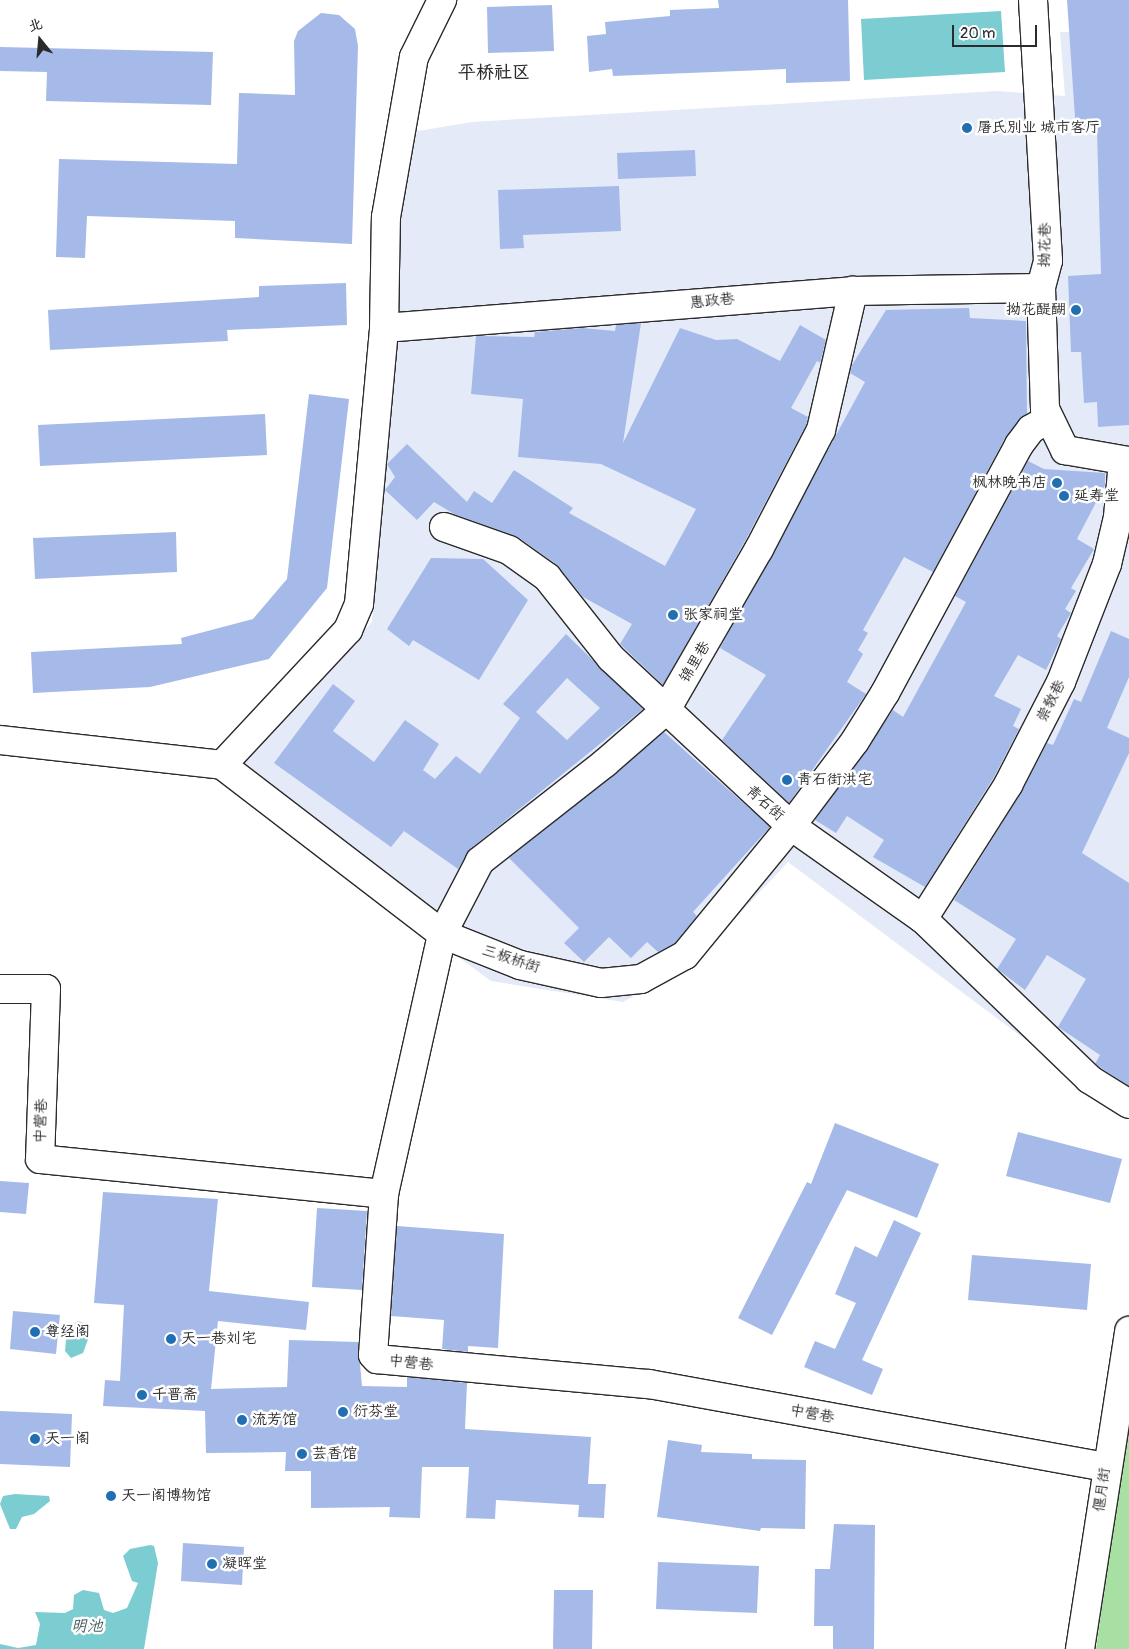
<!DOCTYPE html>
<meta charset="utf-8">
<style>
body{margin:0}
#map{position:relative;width:1129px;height:1649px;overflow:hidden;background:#fff;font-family:Pangolin,"LXGW WenKai TC",sans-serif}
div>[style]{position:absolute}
.built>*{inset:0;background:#e4eaf8}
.green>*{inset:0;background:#a8e0a4}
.water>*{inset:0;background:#7ccdd2}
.building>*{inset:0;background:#a5bae8}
.roads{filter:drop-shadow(1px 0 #2b2b2b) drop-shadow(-1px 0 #2b2b2b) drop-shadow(0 1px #2b2b2b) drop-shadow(0 -1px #2b2b2b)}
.minor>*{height:28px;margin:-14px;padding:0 14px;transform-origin:14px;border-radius:14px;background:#fff}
.dots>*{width:14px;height:14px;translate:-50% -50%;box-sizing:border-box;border:2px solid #fff;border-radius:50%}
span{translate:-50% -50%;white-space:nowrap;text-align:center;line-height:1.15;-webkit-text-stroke:5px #fff;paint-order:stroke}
.poi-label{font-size:15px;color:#2b2b2b}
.left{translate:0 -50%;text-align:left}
.right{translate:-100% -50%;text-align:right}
.street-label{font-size:15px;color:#2b2b2b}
.water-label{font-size:16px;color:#435c5d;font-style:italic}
.quarter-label{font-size:18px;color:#2b2b2b;font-weight:700}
.north{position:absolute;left:15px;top:15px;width:50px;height:50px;-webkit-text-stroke:4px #fff;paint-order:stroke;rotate:343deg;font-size:14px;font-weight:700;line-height:20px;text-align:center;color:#2b2b2b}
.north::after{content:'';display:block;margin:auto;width:18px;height:22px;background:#2b2b2b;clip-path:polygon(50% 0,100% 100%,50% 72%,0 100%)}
.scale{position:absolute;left:952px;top:25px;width:85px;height:22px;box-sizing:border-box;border:2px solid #2b2b2b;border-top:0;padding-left:6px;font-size:15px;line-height:18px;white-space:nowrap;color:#2b2b2b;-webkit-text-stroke:4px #fff;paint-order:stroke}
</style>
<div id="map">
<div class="built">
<i style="clip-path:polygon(1129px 31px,1129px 1117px,788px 862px,693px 963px,623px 1002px,491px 981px,224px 784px,372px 622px,406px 133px,472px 122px,997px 91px,1065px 96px,1060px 32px)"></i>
</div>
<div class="green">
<i style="clip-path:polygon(1129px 1393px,1129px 1649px,1096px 1649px,1103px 1598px)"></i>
</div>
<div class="water">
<i style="clip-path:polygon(1001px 11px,1005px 72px,864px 80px,861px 19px)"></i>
<i style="clip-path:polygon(78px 1321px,87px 1324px,90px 1334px,83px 1353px,71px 1358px,65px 1351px,67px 1329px)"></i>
<i style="clip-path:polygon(15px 1494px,49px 1496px,50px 1501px,34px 1514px,22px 1517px,16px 1529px,10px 1529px,0 1504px,3px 1496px)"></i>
<i style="clip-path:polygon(150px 1545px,154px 1546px,158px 1563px,144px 1649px,0 1649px,0 1644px,18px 1648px,36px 1645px,40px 1624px,35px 1612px,65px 1613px,73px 1609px,74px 1595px,83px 1590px,99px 1593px,104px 1610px,113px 1613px,127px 1608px,138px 1583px,132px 1581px,123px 1556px,130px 1549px)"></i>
</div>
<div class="building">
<i style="clip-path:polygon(718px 0,848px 0,850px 81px,786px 83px,786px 69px,613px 76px,612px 69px,589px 72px,587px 36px,606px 34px,605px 22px,670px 16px,670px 10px,719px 8px)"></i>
<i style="clip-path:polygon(1067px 0,1129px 0,1129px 425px,1098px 427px,1097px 402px,1084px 403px,1081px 352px,1071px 352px,1068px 276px,1101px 274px,1097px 131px,1076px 132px)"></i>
<i style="clip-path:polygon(552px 5px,554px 51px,488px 53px,487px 7px)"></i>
<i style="clip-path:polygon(321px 13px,339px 15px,355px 29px,358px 46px,352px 244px,235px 238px,235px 221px,87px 216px,85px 258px,56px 257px,59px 159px,237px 164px,239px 93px,295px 95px,294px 41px,298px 31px)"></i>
<i style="clip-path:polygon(0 47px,213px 52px,211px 105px,46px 101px,47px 72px,0 71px)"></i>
<i style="clip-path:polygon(695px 150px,696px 176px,618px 179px,617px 153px)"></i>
<i style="clip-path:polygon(619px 186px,621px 231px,523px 235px,524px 248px,500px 249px,498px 190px)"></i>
<i style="clip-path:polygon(346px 283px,347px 325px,227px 330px,228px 341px,50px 350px,48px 310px,259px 297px,259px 286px)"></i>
<i style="clip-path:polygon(969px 308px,970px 318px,1026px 321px,1027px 414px,1005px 438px,933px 572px,904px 557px,863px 630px,868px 633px,858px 650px,863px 654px,847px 682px,866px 694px,789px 803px,722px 740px,766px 675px,720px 648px,865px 382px,850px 373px,852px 365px,886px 310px)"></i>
<i style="clip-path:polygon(641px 323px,623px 443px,680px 328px,716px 340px,737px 339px,780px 361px,800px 325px,826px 340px,820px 363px,817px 361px,791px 408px,808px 417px,806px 425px,745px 541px,663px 685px,620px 644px,632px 624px,583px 597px,556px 564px,518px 537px,454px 514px,434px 502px,417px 520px,385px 490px,395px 477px,387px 464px,407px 444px,467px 502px,474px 491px,492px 503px,514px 470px,573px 508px,569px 513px,665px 566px,696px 509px,601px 464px,518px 457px,523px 399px,471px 394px,476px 336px,534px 337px,535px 332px,582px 328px,615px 331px,616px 325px)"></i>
<i style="clip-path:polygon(309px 394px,349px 399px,327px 588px,269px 659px,150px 687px,33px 693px,31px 652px,182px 644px,181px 638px,253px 619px,287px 579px)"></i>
<i style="clip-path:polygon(265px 414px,267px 455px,40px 466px,38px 425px)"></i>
<i style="clip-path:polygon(1028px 461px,1044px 469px,1105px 473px,1105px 485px,1077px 539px,1094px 549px,1071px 588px,1076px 591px,1065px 609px,1071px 613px,1057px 636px,1061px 639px,1046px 670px,1018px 655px,994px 696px,1021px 709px,1013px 726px,1019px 729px,994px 777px,925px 887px,873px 857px,884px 840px,847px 816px,836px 833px,815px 820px,893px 710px,903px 717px,966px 602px,955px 596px)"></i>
<i style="clip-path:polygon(176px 532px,177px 572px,35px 579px,33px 538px)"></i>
<i style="clip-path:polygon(431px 558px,483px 559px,528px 600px,479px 680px,413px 640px,409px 646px,387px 629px)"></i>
<i style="clip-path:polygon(1111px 631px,1129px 639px,1129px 677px,1107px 728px,1129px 738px,1129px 753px,1082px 853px,1129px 883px,1129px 1086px,1095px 1064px,1100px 1055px,1058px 1027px,1086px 979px,1047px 955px,1025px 990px,997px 969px,1016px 939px,954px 900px,1021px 793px,1047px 743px,1053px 745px,1074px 699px,1081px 702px)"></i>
<i style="clip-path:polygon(evenodd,566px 634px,643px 709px,470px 849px,458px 869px,404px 831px,391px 847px,274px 763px,333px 684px,355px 701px,333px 731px,374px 762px,405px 720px,439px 744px,423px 770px,435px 779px,456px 756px,480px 774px,520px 718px,503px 704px,566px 634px,567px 678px,600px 708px,567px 740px,536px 712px,567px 678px)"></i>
<i style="clip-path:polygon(664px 732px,770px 827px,693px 912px,697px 916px,675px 943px,658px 952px,647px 942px,631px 958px,609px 937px,584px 962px,564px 943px,579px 928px,509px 858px)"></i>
<i style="clip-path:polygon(835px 1123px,939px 1164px,917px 1218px,847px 1190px,772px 1335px,738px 1318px,807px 1182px,811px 1184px)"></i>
<i style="clip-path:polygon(1018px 1132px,1122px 1159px,1110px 1203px,1006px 1176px)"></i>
<i style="clip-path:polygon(0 1181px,29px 1183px,26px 1214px,0 1212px)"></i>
<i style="clip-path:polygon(103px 1192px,218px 1199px,209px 1291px,309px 1302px,306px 1330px,218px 1321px,211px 1389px,287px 1387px,289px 1340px,358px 1342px,362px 1386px,407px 1387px,407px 1377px,467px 1383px,465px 1429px,591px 1437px,588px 1484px,606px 1484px,604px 1518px,578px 1517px,579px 1505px,496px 1500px,495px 1519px,466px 1518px,469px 1467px,422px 1467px,420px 1518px,389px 1517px,390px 1507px,311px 1508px,311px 1471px,285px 1471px,286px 1452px,206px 1453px,205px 1411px,103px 1406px,105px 1380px,120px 1381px,124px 1305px,94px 1303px)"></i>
<i style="clip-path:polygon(317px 1208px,367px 1211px,362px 1290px,312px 1287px)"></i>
<i style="clip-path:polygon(894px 1220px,921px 1233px,862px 1360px,883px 1369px,872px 1395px,804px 1367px,815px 1341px,835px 1349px,856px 1303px,835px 1294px,855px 1246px,877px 1257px)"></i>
<i style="clip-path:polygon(397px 1226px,504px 1234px,498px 1348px,468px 1346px,468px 1352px,442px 1349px,444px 1320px,391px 1316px)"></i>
<i style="clip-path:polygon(972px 1255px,1091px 1264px,1087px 1310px,968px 1300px)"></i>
<i style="clip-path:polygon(13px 1311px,60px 1315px,56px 1354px,10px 1349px)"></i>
<i style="clip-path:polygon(0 1411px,72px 1414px,70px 1467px,0 1464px)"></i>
<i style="clip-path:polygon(668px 1440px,702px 1445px,701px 1452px,752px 1454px,752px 1459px,806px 1460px,805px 1529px,761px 1528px,760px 1531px,657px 1517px)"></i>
<i style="clip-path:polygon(834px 1524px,875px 1525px,874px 1649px,833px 1649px,833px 1626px,814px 1626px,815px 1569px,830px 1569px)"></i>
<i style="clip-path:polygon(183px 1543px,244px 1547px,242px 1585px,181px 1581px)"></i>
<i style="clip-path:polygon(658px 1562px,759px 1566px,757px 1613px,656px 1609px)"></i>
<i style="clip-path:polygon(554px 1590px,593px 1590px,592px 1649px,553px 1649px)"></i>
</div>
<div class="roads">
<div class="minor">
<i style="left:1033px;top:0;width:261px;rotate:86.7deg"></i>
<i style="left:1048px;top:261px;width:28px;rotate:105deg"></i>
<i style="left:1041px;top:288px;width:121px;rotate:88.1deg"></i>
<i style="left:1045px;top:409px;width:46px;rotate:64deg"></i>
<i style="left:1065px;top:450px;width:65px;rotate:9.8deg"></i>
<i style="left:384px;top:328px;width:470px;rotate:-4.5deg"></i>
<i style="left:853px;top:291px;width:188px;rotate:-0.9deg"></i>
<i style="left:444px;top:527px;width:69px;rotate:19.5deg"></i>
<i style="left:509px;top:550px;width:47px;rotate:35.4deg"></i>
<i style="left:547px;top:577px;width:103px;rotate:51.7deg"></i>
<i style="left:611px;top:658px;width:246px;rotate:43deg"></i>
<i style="left:791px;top:826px;width:106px;rotate:-53deg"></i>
<i style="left:855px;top:741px;width:57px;rotate:-58deg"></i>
<i style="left:885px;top:693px;width:282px;rotate:-61.6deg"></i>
<i style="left:1019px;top:445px;width:20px;rotate:-53deg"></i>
<i style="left:1031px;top:429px;width:21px;rotate:-29deg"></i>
<i style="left:0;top:740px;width:223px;rotate:6.4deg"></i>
<i style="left:222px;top:765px;width:277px;rotate:37.5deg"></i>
<i style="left:442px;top:934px;width:84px;rotate:21.7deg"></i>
<i style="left:520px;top:965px;width:83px;rotate:12.5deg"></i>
<i style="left:601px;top:983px;width:40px;rotate:-5.7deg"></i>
<i style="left:641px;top:979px;width:50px;rotate:-28.6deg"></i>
<i style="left:685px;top:955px;width:167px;rotate:-50.6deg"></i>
<i style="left:791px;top:826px;width:161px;rotate:35.2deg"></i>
<i style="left:923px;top:919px;width:231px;rotate:43.9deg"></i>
<i style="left:1089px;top:1079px;width:47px;rotate:32deg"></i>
<i style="left:222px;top:765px;width:185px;rotate:-47deg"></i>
<i style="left:348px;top:630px;width:28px;rotate:-67deg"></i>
<i style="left:359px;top:604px;width:277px;rotate:-84.8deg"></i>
<i style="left:384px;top:328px;width:111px;rotate:-89deg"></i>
<i style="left:386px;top:217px;width:162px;rotate:-80.1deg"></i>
<i style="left:414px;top:57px;width:64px;rotate:-63.8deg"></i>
<i style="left:923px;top:919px;width:159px;rotate:-57.6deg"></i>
<i style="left:1008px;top:785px;width:116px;rotate:-62.8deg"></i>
<i style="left:1061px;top:682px;width:127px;rotate:-68.7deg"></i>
<i style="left:1107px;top:564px;width:48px;rotate:-76.8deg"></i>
<i style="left:1118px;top:517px;width:56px;rotate:-84.9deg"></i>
<i style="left:0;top:989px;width:46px"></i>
<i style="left:46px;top:989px;width:170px;rotate:92deg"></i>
<i style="left:40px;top:1159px;width:346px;rotate:5.8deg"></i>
<i style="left:384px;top:1194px;width:161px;rotate:93.9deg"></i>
<i style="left:373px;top:1355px;width:6px;rotate:45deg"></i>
<i style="left:377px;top:1359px;width:273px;rotate:5.3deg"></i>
<i style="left:649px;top:1384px;width:464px;rotate:10.3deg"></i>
<i style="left:384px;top:1194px;width:266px;rotate:-77.4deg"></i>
<i style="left:442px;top:934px;width:82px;rotate:-62.5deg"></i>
<i style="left:480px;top:861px;width:159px;rotate:-38.1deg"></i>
<i style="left:605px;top:763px;width:81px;rotate:-41deg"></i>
<i style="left:666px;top:710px;width:186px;rotate:-60deg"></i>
<i style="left:759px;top:549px;width:134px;rotate:-62.5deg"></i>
<i style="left:821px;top:430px;width:143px;rotate:-77deg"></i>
<i style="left:1080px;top:1649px;width:322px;rotate:-81.2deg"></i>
</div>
</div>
<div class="dots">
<i style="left:967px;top:128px;background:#1f6fb2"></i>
<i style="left:1076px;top:310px;background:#1f6fb2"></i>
<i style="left:1057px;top:483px;background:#1f6fb2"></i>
<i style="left:1064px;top:496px;background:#1f6fb2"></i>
<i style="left:673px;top:615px;background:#1f6fb2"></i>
<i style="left:787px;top:780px;background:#1f6fb2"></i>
<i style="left:35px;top:1332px;background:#1f6fb2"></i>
<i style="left:171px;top:1339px;background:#1f6fb2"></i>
<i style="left:142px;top:1395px;background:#1f6fb2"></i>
<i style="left:343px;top:1412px;background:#1f6fb2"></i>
<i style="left:242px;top:1420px;background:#1f6fb2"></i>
<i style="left:35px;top:1439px;background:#1f6fb2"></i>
<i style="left:302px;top:1454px;background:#1f6fb2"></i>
<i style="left:111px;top:1496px;background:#1f6fb2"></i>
<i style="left:212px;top:1564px;background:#1f6fb2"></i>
</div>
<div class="poi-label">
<span class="left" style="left:977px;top:128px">屠氏别业 城市客厅</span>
<span class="right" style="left:1066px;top:310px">拗花醍醐</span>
<span class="right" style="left:1047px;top:483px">枫林晚书店</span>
<span class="left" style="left:1074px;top:496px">延寿堂</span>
<span class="left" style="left:683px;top:615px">张家祠堂</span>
<span class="left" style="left:797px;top:780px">青石街洪宅</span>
<span class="left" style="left:45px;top:1332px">尊经阁</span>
<span class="left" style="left:181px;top:1339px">天一巷刘宅</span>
<span class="left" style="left:152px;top:1395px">千晋斋</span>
<span class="left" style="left:353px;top:1412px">衍芬堂</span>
<span class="left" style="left:252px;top:1420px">流芳馆</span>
<span class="left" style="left:45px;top:1439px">天一阁</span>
<span class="left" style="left:312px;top:1454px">芸香馆</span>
<span class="left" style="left:121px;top:1496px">天一阁博物馆</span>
<span class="left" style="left:222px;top:1564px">凝晖堂</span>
</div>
<div class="street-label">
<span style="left:1045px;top:245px;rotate:-89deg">拗花巷</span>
<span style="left:712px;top:301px;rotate:-6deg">惠政巷</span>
<span style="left:695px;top:662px;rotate:-59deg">锦里巷</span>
<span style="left:1051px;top:701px;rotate:-63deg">崇教巷</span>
<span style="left:765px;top:803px;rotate:41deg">青石街</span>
<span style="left:511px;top:959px;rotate:18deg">三板桥街</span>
<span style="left:41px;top:1121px;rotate:-88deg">中营巷</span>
<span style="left:411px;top:1363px;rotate:6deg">中营巷</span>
<span style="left:812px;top:1414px;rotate:10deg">中营巷</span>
<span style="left:1102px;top:1490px;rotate:-82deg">偃月街</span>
</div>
<div class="water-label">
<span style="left:87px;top:1626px">明池</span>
</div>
<div class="quarter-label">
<span style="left:494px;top:73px">平桥社区</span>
</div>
<div class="north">北</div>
<div class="scale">20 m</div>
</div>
